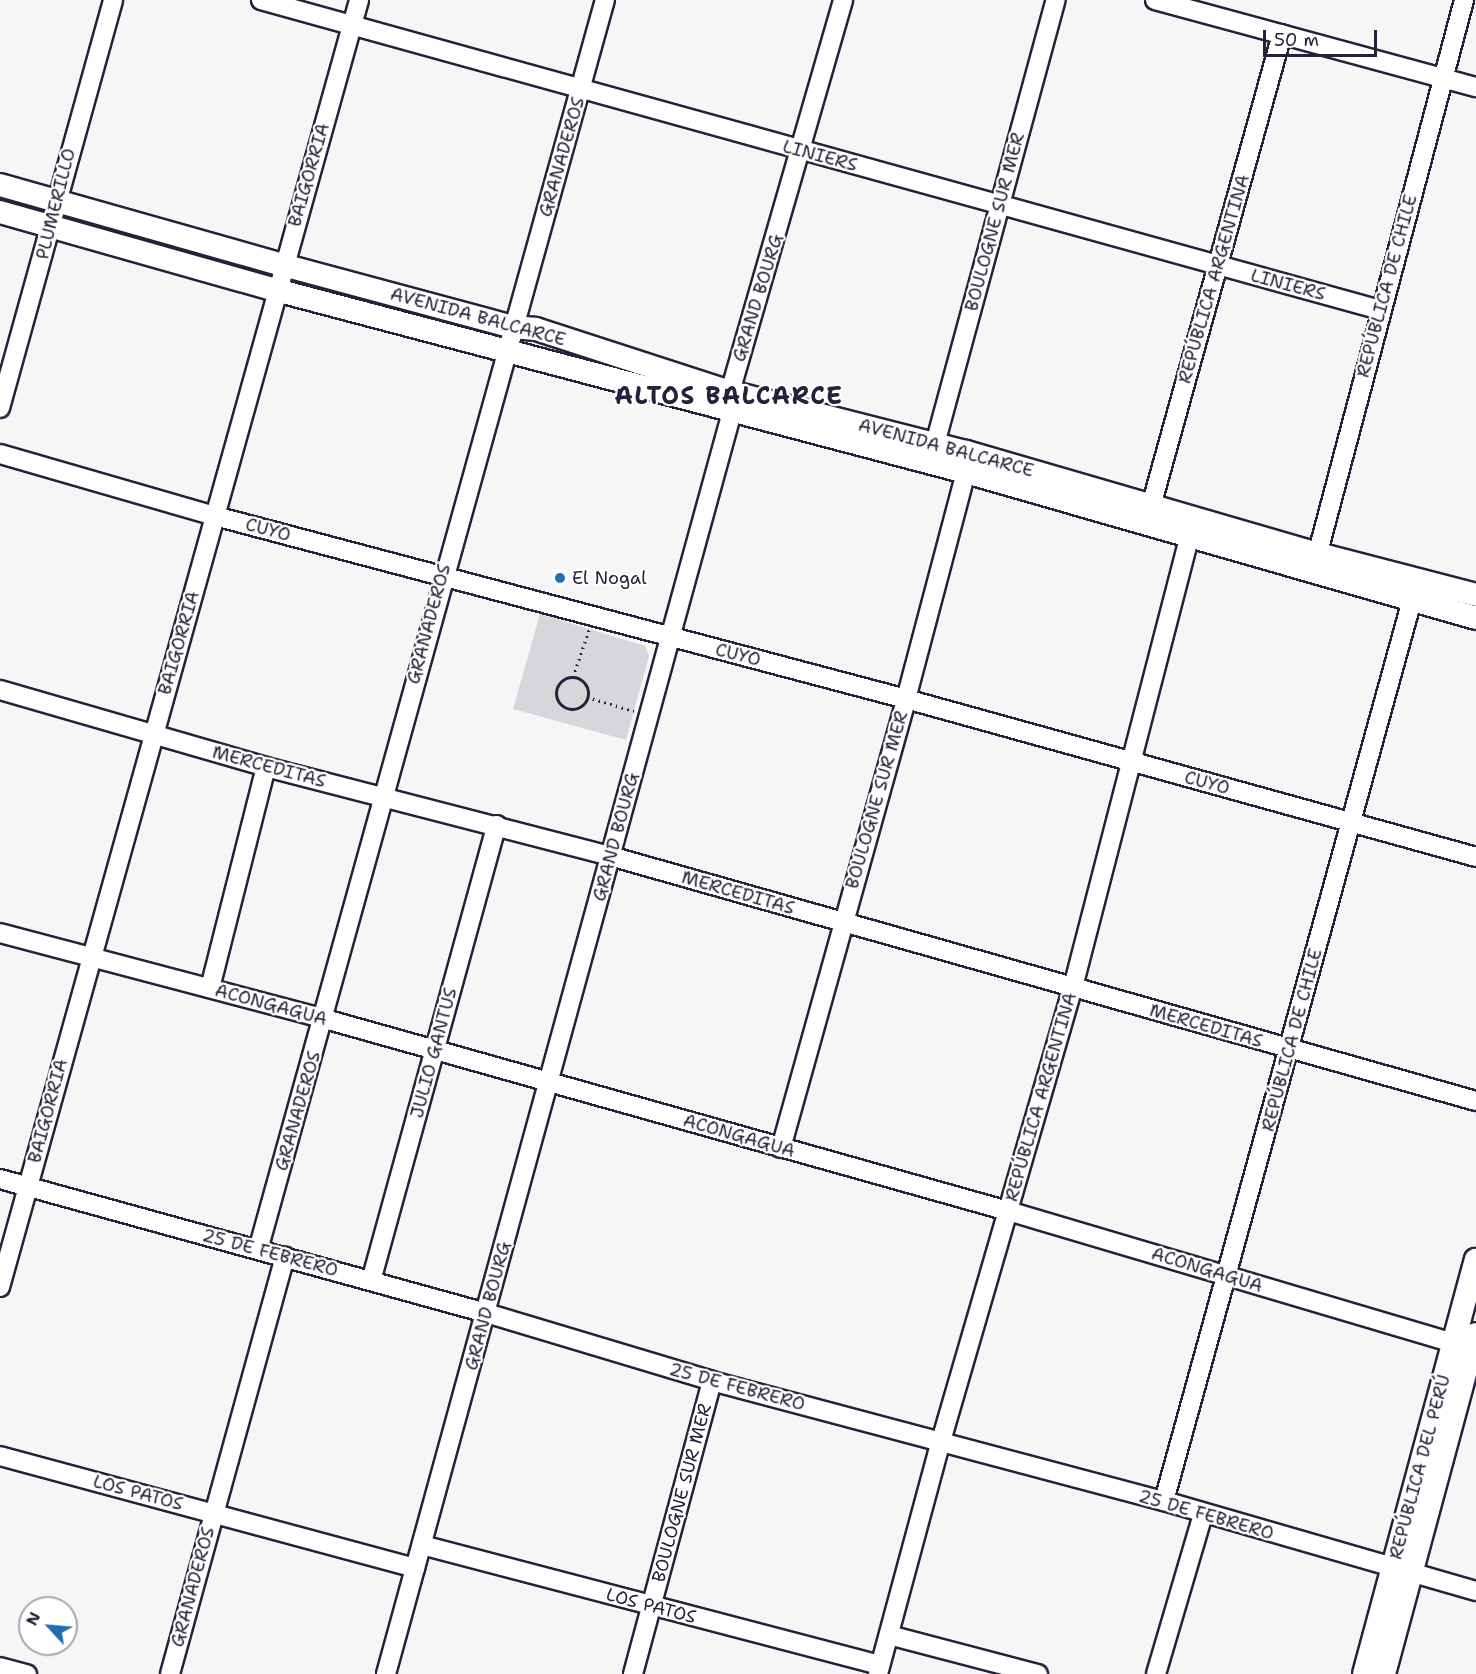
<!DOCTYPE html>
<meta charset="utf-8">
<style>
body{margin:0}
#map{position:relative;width:1476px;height:1674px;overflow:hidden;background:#f6f6f7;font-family:"Shantell Sans",sans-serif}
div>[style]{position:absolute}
.green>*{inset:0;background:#d7d7db}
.path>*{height:3px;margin-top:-1.5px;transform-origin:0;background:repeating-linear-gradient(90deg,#22223b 0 1.5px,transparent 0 6px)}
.path>.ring{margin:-1.5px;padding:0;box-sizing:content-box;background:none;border:3px solid #22223b;border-radius:50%}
.roads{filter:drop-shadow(2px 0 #22223b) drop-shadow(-2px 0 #22223b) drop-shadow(0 2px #22223b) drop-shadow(0 -2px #22223b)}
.minor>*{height:18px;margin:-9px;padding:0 9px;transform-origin:9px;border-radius:9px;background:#fff}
.major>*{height:22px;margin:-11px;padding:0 11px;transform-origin:11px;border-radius:11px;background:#fff}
.dots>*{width:16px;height:16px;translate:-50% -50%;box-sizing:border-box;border:3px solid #fff;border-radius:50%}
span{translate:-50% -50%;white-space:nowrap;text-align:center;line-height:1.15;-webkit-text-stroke:4.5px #fff;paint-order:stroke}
.street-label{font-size:18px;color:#22223b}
.poi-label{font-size:18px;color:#22223b}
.left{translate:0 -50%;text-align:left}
.district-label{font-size:24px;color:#22223b;font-weight:700;letter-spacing:1.5px}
.north{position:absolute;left:18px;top:1596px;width:60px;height:60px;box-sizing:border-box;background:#fff;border:2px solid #a7a7b1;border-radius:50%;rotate:296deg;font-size:16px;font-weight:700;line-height:24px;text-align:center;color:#22223b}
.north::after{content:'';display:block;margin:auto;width:21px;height:27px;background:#1f6fb2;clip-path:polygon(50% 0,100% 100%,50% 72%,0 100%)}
.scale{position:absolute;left:1263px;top:30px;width:114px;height:27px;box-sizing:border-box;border:3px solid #22223b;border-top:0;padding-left:8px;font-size:18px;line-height:21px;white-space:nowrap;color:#22223b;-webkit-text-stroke:4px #fff;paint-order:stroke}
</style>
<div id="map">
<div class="green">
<i style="clip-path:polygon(85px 213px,248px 260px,245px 271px,81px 225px)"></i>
<i style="clip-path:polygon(316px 276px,480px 322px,476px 333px,313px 288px)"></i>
<i style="clip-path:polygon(540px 614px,645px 646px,649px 656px,626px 740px,513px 709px)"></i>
</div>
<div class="path">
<i style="left:573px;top:677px;width:50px;rotate:-71.2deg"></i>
<i class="ring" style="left:556px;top:677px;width:29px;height:29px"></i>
<i style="left:587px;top:697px;width:49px;rotate:16.6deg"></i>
</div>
<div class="roads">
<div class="minor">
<i style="left:261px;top:0;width:1161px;rotate:15.48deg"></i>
<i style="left:1155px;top:0;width:333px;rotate:15.2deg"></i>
<i style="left:0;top:408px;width:423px;rotate:-74.5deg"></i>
<i style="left:935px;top:444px;width:460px;rotate:-74.8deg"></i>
<i style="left:0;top:454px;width:224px;rotate:16.1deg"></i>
<i style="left:215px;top:516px;width:715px;rotate:14.83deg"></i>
<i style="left:906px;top:699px;width:591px;rotate:15.49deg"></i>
<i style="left:1148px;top:517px;width:501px;rotate:-74.49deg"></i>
<i style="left:1314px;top:567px;width:587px;rotate:-75.18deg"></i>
<i style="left:0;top:690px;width:277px;rotate:16.1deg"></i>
<i style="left:266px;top:767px;width:355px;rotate:14.5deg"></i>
<i style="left:610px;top:856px;width:900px;rotate:15.8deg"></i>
<i style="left:0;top:933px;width:336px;rotate:14.8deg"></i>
<i style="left:325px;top:1019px;width:709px;rotate:15.7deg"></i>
<i style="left:1008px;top:1211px;width:477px;rotate:16.5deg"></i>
<i style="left:210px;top:988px;width:228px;rotate:-75.8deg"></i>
<i style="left:781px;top:1148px;width:466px;rotate:-74.4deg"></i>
<i style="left:906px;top:699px;width:235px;rotate:-75.2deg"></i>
<i style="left:966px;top:472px;width:12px;rotate:-90deg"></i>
<i style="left:0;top:1179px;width:504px;rotate:15.41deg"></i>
<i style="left:486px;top:1313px;width:236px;rotate:16.7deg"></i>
<i style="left:712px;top:1381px;width:468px;rotate:14.9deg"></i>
<i style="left:1164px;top:1501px;width:325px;rotate:16.1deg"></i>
<i style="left:258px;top:1250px;width:1297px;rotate:-74.49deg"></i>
<i style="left:371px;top:1281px;width:473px;rotate:-74.6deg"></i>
<i style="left:0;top:1287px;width:1336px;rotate:-74.41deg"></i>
<i style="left:0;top:1456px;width:430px;rotate:15.1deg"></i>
<i style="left:1164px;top:1501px;width:946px;rotate:-74.61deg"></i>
<i style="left:422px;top:1545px;width:473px;rotate:14.7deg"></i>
<i style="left:889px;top:1635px;width:154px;rotate:14.7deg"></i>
<i style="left:0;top:1667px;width:28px;rotate:15deg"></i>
<i style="left:170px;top:1674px;width:433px;rotate:-74.6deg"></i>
<i style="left:386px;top:1674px;width:1309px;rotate:-74.67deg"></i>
<i style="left:732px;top:412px;width:20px;rotate:-96deg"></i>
<i style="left:730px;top:392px;width:408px;rotate:-73.9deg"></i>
<i style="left:633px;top:1674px;width:303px;rotate:-74.9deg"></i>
<i style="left:878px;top:1674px;width:241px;rotate:-74.9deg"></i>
<i style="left:941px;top:1441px;width:473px;rotate:-73.8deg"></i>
<i style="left:1073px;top:987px;width:465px;rotate:-75.5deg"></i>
<i style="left:1189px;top:537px;width:13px;rotate:-90deg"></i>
<i style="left:1156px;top:1674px;width:167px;rotate:-73.6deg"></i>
</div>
<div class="major">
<i style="left:0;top:185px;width:294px;rotate:15.8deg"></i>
<i style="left:283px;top:265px;width:238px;rotate:15.1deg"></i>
<i style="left:513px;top:327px;width:23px;rotate:5deg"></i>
<i style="left:536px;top:329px;width:204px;rotate:18deg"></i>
<i style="left:730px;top:392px;width:244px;rotate:14.3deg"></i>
<i style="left:966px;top:452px;width:366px;rotate:16.2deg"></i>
<i style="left:1318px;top:554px;width:163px;rotate:14.5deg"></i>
<i style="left:0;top:212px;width:287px;rotate:15.8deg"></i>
<i style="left:276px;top:290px;width:714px;rotate:14.78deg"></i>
<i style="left:966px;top:472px;width:530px;rotate:15.98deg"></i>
<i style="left:1364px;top:1674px;width:429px;rotate:-74.9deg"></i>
<i style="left:1384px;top:1674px;width:352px;rotate:-74.9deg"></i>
</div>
</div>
<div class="dots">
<i style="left:560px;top:578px;background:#1f6fb2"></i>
</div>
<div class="street-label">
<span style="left:820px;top:156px;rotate:15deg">LINIERS</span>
<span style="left:562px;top:157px;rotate:-74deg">GRANADEROS</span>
<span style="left:309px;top:175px;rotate:-74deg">BAIGORRIA</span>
<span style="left:56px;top:204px;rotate:-76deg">PLUMERILLO</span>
<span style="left:995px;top:222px;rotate:-75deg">BOULOGNE SUR MER</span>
<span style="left:1214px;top:279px;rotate:-74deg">REPÚBLICA ARGENTINA</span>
<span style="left:1288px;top:285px;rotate:15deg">LINIERS</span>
<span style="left:1387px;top:286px;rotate:-75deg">REPÚBLICA DE CHILE</span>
<span style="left:758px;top:298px;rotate:-73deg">GRAND BOURG</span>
<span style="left:478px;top:317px;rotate:15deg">AVENIDA BALCARCE</span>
<span style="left:946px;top:448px;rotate:15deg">AVENIDA BALCARCE</span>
<span style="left:268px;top:530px;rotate:15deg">CUYO</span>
<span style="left:429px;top:624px;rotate:-75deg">GRANADEROS</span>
<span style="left:179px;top:643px;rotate:-74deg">BAIGORRIA</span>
<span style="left:738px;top:655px;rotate:14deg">CUYO</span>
<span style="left:269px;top:767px;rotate:15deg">MERCEDITAS</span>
<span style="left:1207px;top:783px;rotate:15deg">CUYO</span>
<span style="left:877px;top:800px;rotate:-74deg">BOULOGNE SUR MER</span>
<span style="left:616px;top:837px;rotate:-75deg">GRAND BOURG</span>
<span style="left:738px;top:893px;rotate:16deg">MERCEDITAS</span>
<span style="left:271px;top:1005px;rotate:15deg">ACONGAGUA</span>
<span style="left:1206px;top:1026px;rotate:16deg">MERCEDITAS</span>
<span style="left:1292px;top:1040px;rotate:-75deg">REPÚBLICA DE CHILE</span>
<span style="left:434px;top:1053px;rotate:-75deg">JULIO GANTUS</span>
<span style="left:1041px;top:1097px;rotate:-74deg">REPÚBLICA ARGENTINA</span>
<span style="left:48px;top:1111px;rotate:-75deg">BAIGORRIA</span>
<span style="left:298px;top:1111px;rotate:-74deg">GRANADEROS</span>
<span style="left:739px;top:1136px;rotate:16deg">ACONGAGUA</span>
<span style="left:270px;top:1253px;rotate:15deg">25 DE FEBRERO</span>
<span style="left:1207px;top:1270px;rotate:17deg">ACONGAGUA</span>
<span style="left:488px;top:1306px;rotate:-75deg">GRAND BOURG</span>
<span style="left:737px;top:1387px;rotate:15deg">25 DE FEBRERO</span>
<span style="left:1420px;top:1467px;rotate:-75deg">REPÚBLICA DEL PERÚ</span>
<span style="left:138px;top:1493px;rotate:15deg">LOS PATOS</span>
<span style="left:682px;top:1493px;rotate:-75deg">BOULOGNE SUR MER</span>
<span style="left:1206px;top:1515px;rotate:16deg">25 DE FEBRERO</span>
<span style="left:193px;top:1587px;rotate:-75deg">GRANADEROS</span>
<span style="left:651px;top:1606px;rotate:15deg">LOS PATOS</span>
</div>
<div class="poi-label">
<span class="left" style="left:572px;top:578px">El Nogal</span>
</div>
<div class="district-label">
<span style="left:729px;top:397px">ALTOS BALCARCE</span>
</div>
<div class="north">N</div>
<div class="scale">50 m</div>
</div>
